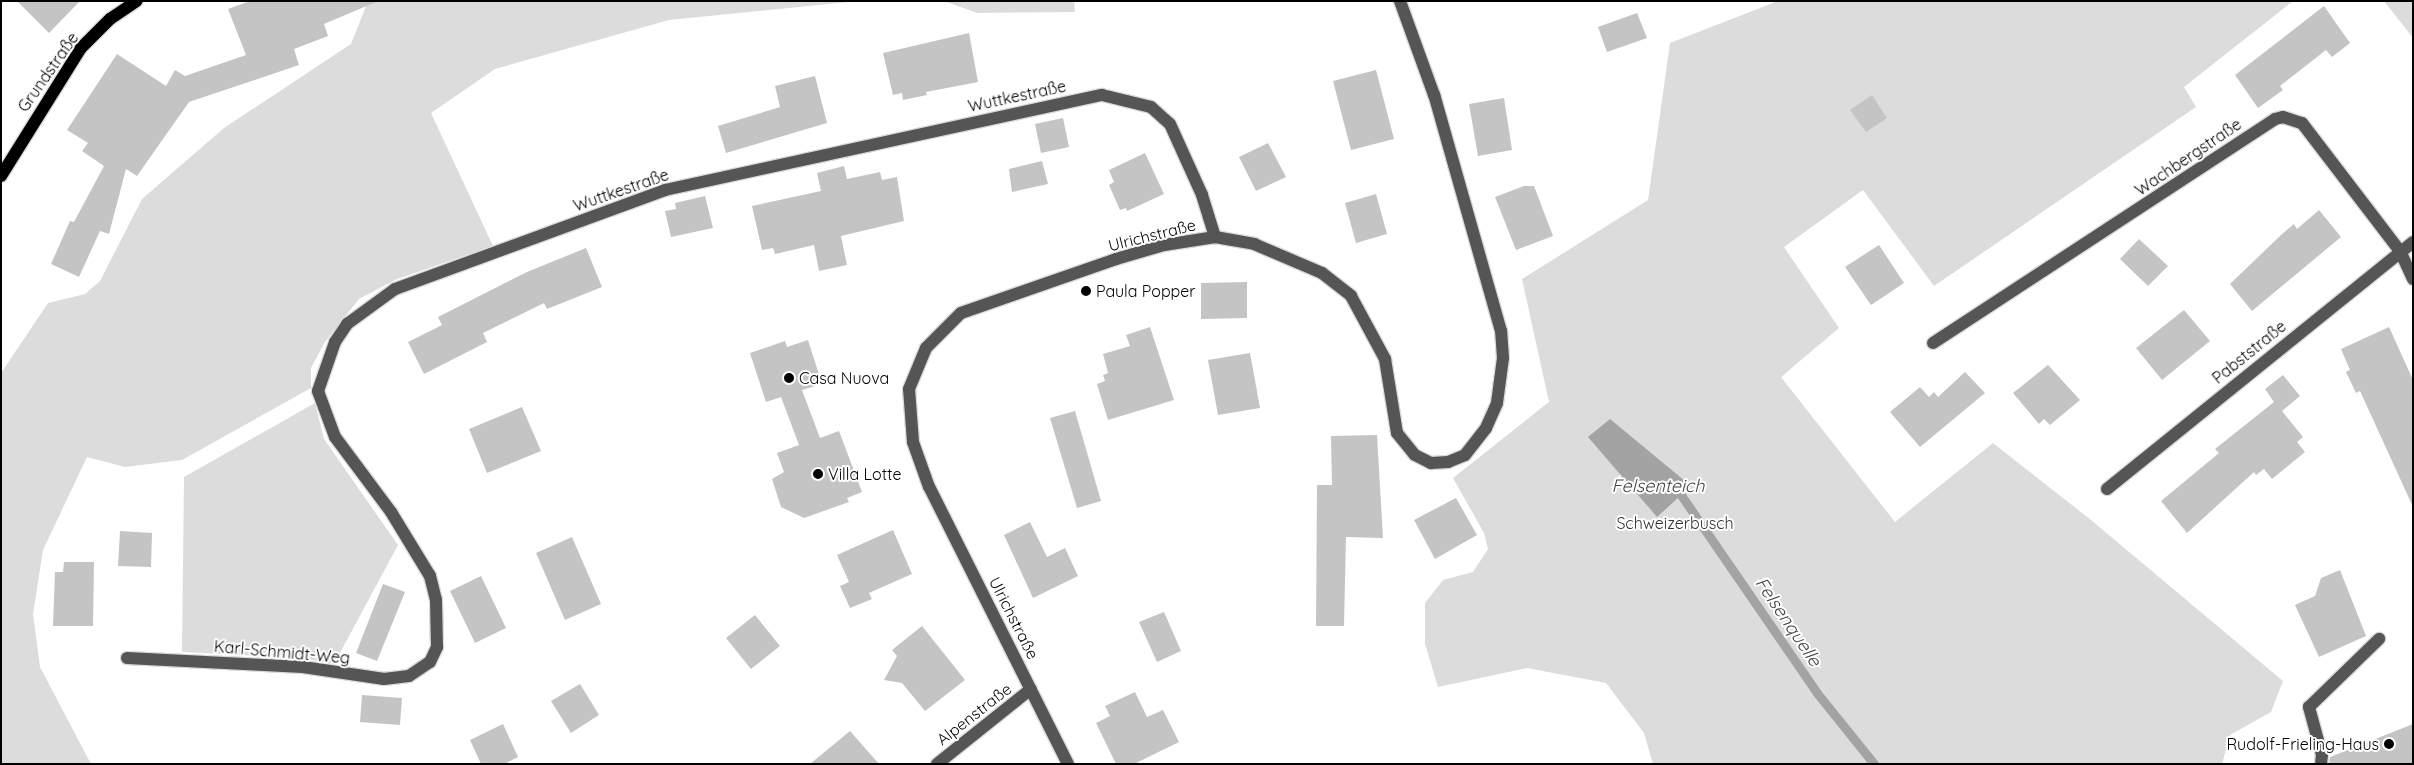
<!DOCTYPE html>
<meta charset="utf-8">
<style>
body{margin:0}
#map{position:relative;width:2414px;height:765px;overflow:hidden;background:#fff;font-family:Quicksand,sans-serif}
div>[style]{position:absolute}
.green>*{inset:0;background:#dcdcdc}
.water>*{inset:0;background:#a3a3a3}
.stream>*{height:9px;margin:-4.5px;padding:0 4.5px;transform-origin:4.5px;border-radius:4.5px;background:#a3a3a3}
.building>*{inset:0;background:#c4c4c4}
.roads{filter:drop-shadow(1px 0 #dbdbdb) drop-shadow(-1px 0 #dbdbdb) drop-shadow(0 1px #dbdbdb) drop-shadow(0 -1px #dbdbdb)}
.minor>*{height:12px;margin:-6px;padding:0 6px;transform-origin:6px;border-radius:6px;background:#555}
.major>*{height:12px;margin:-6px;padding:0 6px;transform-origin:6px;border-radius:6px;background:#000}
.dots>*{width:14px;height:14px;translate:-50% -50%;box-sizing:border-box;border:2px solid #fff;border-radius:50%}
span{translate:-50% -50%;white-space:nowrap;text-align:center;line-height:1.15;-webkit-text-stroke:4px #fff;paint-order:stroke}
.street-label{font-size:16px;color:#000}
.poi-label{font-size:16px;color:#000}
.left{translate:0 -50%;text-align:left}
.right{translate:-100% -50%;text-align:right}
.park-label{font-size:16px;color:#333}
.water-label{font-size:18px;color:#444;font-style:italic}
.frame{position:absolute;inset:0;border:2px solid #000;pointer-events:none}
</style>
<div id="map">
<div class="green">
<i style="clip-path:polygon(373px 1px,858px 1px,669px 20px,495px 69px,431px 113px,493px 246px,397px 279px,359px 299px,325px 342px,311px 368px,311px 388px,182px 460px,125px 467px,87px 457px,43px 550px,33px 614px,40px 667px,91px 764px,1px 764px,1px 373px,48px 303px,85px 294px,100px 281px,142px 199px,224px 128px,351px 44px,366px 6px)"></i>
<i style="clip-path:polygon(944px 1px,1074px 1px,1075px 12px,977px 13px)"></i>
<i style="clip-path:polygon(1778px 1px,2293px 1px,2184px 87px,2196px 107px,1934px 286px,1863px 190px,1784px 247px,1839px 328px,1781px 377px,1895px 522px,1993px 443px,2091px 520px,2283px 681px,2271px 712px,2230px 735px,2222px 764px,1653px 764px,1644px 733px,1606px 683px,1527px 668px,1438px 687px,1425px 644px,1425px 603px,1443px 580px,1473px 572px,1488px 549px,1484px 533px,1453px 478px,1549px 402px,1522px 279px,1648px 200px,1670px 43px)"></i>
<i style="clip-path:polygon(2384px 1px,2413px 1px,2413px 38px)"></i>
<i style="clip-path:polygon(315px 403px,324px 439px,398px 545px,334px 664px,302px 658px,182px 652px,184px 477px)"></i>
</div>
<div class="water">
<i style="clip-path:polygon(1610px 419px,1691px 486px,1657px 517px,1588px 437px)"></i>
</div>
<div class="stream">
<i style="left:1681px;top:495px;width:240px;rotate:55.5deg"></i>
<i style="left:1817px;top:693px;width:91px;rotate:51.2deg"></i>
</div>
<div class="building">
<i style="clip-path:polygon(17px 1px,80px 1px,49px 33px)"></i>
<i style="clip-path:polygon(250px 1px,376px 2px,324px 24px,328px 36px,294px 49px,299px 65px,189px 102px,137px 176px,126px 169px,109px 234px,100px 231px,79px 277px,51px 264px,70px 221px,74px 222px,104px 166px,82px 151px,88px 143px,67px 130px,117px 54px,166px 86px,175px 70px,185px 76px,246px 55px,228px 9px)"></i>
<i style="clip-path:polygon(2324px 6px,2350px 43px,2332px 57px,2326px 50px,2280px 86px,2283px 90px,2258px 108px,2235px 75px)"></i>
<i style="clip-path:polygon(1637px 13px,1647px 38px,1607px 52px,1598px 27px)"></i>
<i style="clip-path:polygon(969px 33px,978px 82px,926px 92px,927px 95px,903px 100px,902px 93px,893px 95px,883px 53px)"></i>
<i style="clip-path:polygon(1376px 70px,1394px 139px,1351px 150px,1333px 81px)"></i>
<i style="clip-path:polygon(815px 76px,827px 123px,726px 153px,718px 126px,780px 107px,775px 86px)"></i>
<i style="clip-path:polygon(1872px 95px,1887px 118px,1866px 132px,1850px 110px)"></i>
<i style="clip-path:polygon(1504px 98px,1512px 150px,1478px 156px,1469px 104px)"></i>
<i style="clip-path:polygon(1063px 118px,1069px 147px,1041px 153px,1035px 124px)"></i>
<i style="clip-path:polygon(1268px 143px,1286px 177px,1256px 191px,1239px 157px)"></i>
<i style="clip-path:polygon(1145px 153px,1164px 194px,1127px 211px,1126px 208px,1120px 210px,1109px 185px,1114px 182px,1109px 170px)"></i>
<i style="clip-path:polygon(1042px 161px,1048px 184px,1012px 192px,1009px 169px)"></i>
<i style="clip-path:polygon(844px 166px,847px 179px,880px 172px,882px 180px,897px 177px,904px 221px,841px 236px,847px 265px,819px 271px,814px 245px,775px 254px,773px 248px,762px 250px,752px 206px,821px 191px,817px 173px)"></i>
<i style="clip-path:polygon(1524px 186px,1534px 186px,1553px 236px,1516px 250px,1495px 197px)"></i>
<i style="clip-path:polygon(1376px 194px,1387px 234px,1356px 243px,1345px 203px)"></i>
<i style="clip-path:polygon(705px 196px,713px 228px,671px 237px,665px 211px,676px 209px,675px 203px)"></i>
<i style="clip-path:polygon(2319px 210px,2341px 237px,2252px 311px,2230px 284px,2281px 235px,2294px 224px,2297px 229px)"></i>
<i style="clip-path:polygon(2139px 239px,2168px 266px,2148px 286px,2120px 259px)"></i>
<i style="clip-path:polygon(1879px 245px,1904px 283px,1871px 305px,1845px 267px)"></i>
<i style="clip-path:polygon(586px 248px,602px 287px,547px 309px,544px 303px,483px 333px,487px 342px,424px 374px,408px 342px,442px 325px,438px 317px,527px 272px)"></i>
<i style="clip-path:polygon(1247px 282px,1247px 318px,1201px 319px,1201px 283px)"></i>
<i style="clip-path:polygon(2184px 310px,2210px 341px,2162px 380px,2136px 348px)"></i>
<i style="clip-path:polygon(1150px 327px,1174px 400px,1108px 420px,1097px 384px,1105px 381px,1103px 375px,1108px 373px,1103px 354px,1130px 346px,1126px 335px)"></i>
<i style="clip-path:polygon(2389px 327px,2413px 380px,2413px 507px,2360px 391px,2356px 393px,2346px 372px,2350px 370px,2341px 349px)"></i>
<i style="clip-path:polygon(808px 340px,822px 384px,802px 390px,820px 438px,839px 431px,862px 492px,847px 498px,849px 502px,804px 518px,781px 507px,772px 479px,784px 472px,777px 453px,799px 445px,781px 397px,766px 402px,750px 353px,785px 341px,787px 347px)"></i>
<i style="clip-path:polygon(1250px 353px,1260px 408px,1218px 415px,1208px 360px)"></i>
<i style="clip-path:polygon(2048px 365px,2080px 400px,2050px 425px,2044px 419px,2039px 424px,2013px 393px)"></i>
<i style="clip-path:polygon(1965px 372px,1985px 393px,1920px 447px,1890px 412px,1920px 387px,1929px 397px,1934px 392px,1938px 397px)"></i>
<i style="clip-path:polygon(2283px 375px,2300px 396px,2282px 411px,2303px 437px,2297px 442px,2305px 452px,2272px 479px,2264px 469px,2256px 475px,2254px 472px,2187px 533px,2161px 501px,2219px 453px,2215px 449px,2274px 402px,2265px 389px)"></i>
<i style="clip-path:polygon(522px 407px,541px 451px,487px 473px,469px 429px)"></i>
<i style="clip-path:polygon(1075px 411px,1101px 501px,1077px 508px,1050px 418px)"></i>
<i style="clip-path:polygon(1377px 435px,1383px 538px,1346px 537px,1344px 626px,1316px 626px,1317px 485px,1332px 485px,1331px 436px)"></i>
<i style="clip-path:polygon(1456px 498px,1477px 535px,1435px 559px,1414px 520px)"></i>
<i style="clip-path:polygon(1030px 522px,1047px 557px,1065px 548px,1078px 576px,1033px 598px,1004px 535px)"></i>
<i style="clip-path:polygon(893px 530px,912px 574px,869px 593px,872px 599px,850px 608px,840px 586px,849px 582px,837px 555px)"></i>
<i style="clip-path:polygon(120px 531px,152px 533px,151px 567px,118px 566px)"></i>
<i style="clip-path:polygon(572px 537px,601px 604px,565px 620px,536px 553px)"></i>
<i style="clip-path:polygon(64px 562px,94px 562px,93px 626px,53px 626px,55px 572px,63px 572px)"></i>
<i style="clip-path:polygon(2340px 570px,2366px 636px,2319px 657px,2295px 605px,2315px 596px,2321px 578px)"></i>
<i style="clip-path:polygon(481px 576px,506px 628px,475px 643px,450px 591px)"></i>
<i style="clip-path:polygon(383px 584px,405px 592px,377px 661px,356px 653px)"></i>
<i style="clip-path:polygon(1164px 612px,1181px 651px,1157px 662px,1139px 622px)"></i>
<i style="clip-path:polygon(755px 615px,780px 646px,751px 669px,726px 638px)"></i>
<i style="clip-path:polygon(922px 626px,965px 680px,925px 711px,902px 683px,884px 680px,897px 656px,892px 650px)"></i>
<i style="clip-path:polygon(580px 684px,599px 715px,571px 733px,551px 701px)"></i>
<i style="clip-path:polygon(1135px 692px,1147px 717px,1163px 710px,1179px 742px,1134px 764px,1116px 764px,1096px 723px,1110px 716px,1105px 706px)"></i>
<i style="clip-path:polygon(362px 695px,402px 698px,400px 725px,360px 722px)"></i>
<i style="clip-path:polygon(503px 724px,518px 757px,504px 764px,481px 764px,470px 740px)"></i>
<i style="clip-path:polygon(2413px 724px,2413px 764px,2329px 764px,2330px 757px)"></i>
<i style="clip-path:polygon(850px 731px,879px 764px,810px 764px)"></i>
</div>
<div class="roads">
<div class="minor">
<i style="left:1933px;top:343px;width:409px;rotate:-33.2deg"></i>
<i style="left:2275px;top:119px;width:8px;rotate:-14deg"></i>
<i style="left:2283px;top:117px;width:20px;rotate:18deg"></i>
<i style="left:2302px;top:123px;width:161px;rotate:52.6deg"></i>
<i style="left:2400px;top:251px;width:31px;rotate:65deg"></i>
<i style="left:2107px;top:489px;width:393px;rotate:-38.9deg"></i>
<i style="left:127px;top:658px;width:176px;rotate:2.9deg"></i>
<i style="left:303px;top:667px;width:82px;rotate:8.4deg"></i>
<i style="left:384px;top:679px;width:25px;rotate:-7deg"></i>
<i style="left:409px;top:676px;width:25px;rotate:-34deg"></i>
<i style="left:430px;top:662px;width:17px;rotate:-65deg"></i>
<i style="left:437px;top:647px;width:47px;rotate:-91.2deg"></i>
<i style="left:436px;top:600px;width:25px;rotate:-104deg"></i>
<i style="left:430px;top:576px;width:75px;rotate:-121.4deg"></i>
<i style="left:391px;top:512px;width:94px;rotate:-126.7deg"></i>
<i style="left:335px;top:437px;width:49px;rotate:-110.3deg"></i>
<i style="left:318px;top:391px;width:52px;rotate:-70.9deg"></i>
<i style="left:335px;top:342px;width:22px;rotate:-56deg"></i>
<i style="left:347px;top:324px;width:59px;rotate:-36.1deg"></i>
<i style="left:395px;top:289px;width:288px;rotate:-20.1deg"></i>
<i style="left:665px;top:190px;width:447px;rotate:-12.3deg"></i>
<i style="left:1102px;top:95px;width:50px;rotate:13.8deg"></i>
<i style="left:1151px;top:107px;width:25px;rotate:42deg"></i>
<i style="left:1170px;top:124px;width:78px;rotate:65.7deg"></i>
<i style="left:1202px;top:195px;width:44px;rotate:72.8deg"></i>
<i style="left:937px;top:764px;width:120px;rotate:-38.6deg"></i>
<i style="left:1068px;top:764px;width:310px;rotate:-116.6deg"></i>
<i style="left:929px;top:487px;width:48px;rotate:-109.6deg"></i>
<i style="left:913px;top:442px;width:53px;rotate:-94.3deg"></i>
<i style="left:909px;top:389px;width:44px;rotate:-67.5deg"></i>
<i style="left:926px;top:348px;width:49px;rotate:-45deg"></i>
<i style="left:961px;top:313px;width:164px;rotate:-19.2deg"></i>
<i style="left:1116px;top:259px;width:50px;rotate:-16.3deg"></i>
<i style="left:1164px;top:245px;width:52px;rotate:-8.9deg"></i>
<i style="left:1215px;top:237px;width:40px;rotate:10deg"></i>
<i style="left:1254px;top:244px;width:74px;rotate:23.1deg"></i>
<i style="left:1322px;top:273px;width:37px;rotate:38deg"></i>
<i style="left:1351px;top:296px;width:72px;rotate:61.6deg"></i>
<i style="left:1385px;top:359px;width:75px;rotate:80.8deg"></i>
<i style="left:1397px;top:433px;width:28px;rotate:51deg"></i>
<i style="left:1415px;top:455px;width:18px;rotate:27deg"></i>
<i style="left:1431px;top:463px;width:17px;rotate:-3deg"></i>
<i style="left:1448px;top:462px;width:18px;rotate:-22deg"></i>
<i style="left:1465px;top:455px;width:34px;rotate:-52deg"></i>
<i style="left:1486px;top:428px;width:27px;rotate:-66deg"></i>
<i style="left:1497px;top:403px;width:45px;rotate:-82.4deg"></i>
<i style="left:1503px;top:358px;width:27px;rotate:-94deg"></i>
<i style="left:1501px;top:331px;width:245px;rotate:-105.8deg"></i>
<i style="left:1434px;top:95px;width:100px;rotate:-109.9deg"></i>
<i style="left:2321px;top:764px;width:9px;rotate:-84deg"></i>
<i style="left:2322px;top:755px;width:50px;rotate:-105.2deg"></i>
<i style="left:2309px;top:707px;width:98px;rotate:-44.2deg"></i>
</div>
<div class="major">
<i style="left:1px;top:176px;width:151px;rotate:-58deg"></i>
<i style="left:81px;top:48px;width:41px;rotate:-45deg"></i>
<i style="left:110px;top:19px;width:32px;rotate:-34deg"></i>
</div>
</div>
<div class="dots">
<i style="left:1086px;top:291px;background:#000"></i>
<i style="left:789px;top:378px;background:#000"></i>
<i style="left:818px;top:474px;background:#000"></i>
<i style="left:2389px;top:744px;background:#000"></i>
</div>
<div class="street-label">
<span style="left:48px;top:72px;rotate:-55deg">Grundstraße</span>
<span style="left:1017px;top:96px;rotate:-12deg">Wuttkestraße</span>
<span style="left:2188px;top:157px;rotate:-34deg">Wachbergstraße</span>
<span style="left:621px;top:190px;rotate:-19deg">Wuttkestraße</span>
<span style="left:1152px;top:235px;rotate:-14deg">Ulrichstraße</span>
<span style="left:2249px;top:352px;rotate:-39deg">Pabststraße</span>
<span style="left:1014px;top:618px;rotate:63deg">Ulrichstraße</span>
<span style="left:282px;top:652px;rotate:5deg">Karl-Schmidt-Weg</span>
<span style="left:974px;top:714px;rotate:-38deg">Alpenstraße</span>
</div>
<div class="poi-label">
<span class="left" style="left:1096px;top:291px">Paula Popper</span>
<span class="left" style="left:799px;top:378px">Casa Nuova</span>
<span class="left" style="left:828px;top:474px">Villa Lotte</span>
<span class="right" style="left:2379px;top:744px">Rudolf-Frieling-Haus</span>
</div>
<div class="park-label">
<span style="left:1675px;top:523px">Schweizerbusch</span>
</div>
<div class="water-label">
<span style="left:1658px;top:486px">Felsenteich</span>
<span style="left:1788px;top:622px;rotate:56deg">Felsenquelle</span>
</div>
<div class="frame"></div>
</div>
